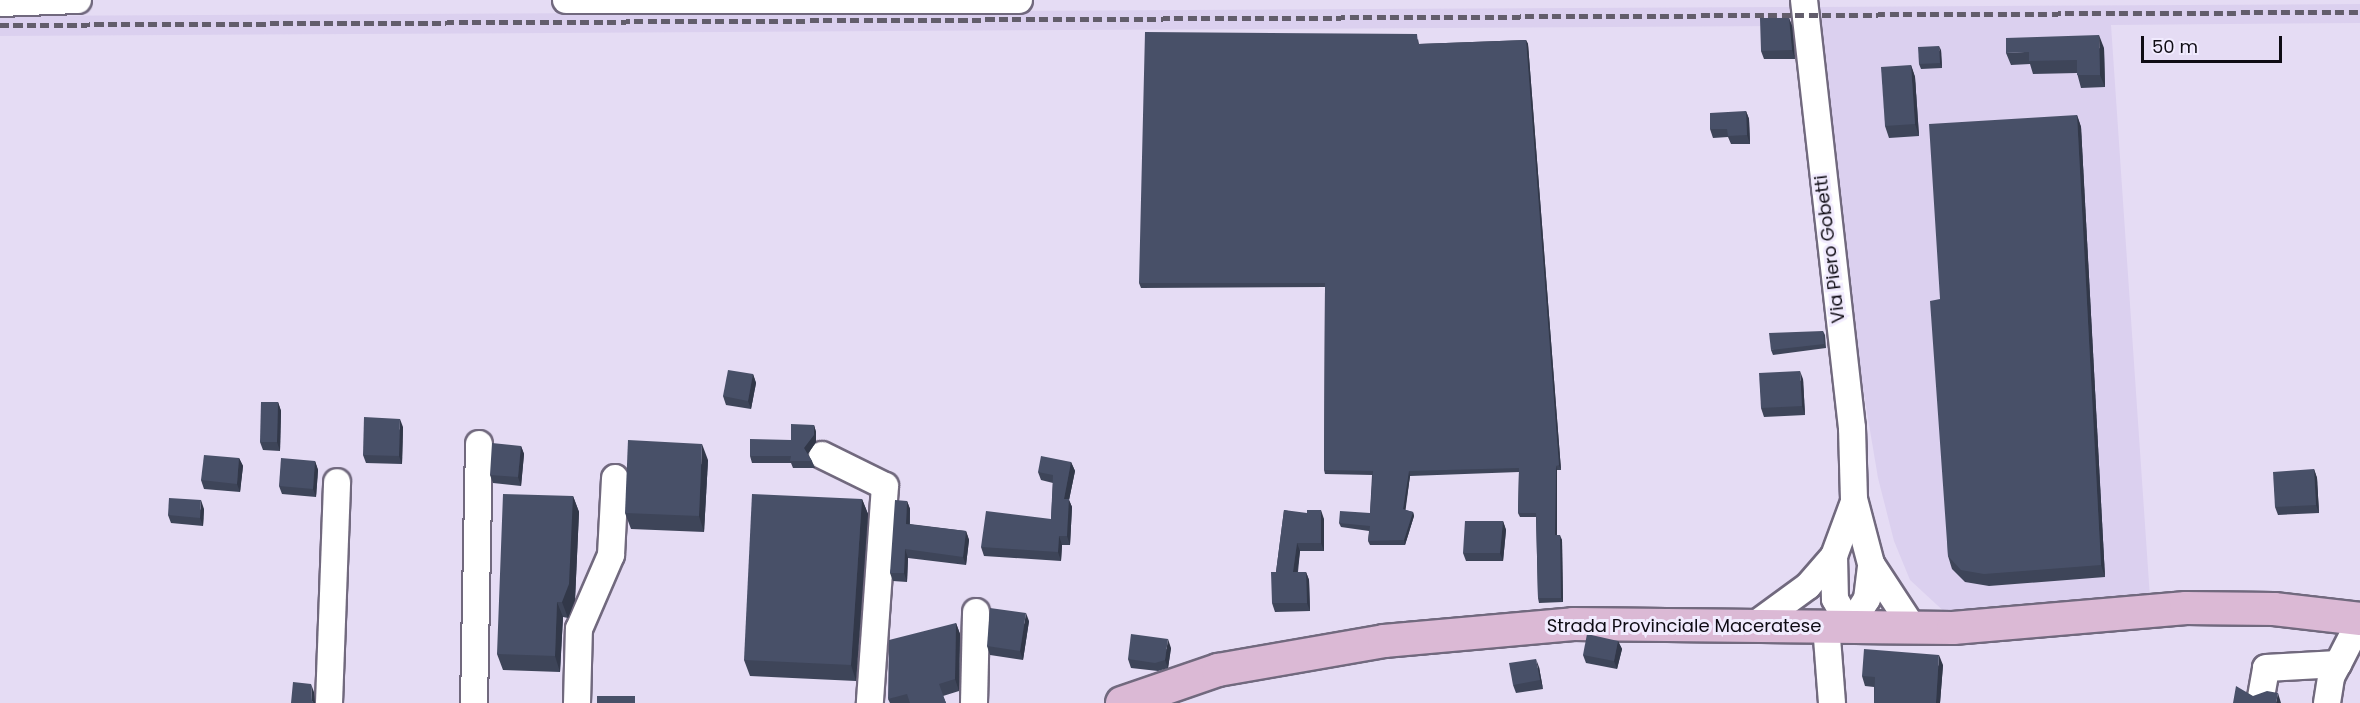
<!DOCTYPE html>
<style>
body{margin:0}
#map{position:relative;width:2360px;height:703px;overflow:hidden;background:#e5dcf4;font-family:Poppins,sans-serif}
div>[style]{position:absolute}
.built>*{inset:0;background:#dbd0ef}
.roads{filter:drop-shadow(2px 0 #71697e) drop-shadow(-2px 0 #71697e) drop-shadow(0 2px #71697e) drop-shadow(0 -2px #71697e)}
.minor>*{height:26px;margin:-13px;padding:0 13px;transform-origin:13px;border-radius:13px;background:#fff}
.major>*{height:32px;margin:-16px;padding:0 16px;transform-origin:16px;border-radius:16px;background:#dbb9d5}
.rail>*{height:4.5px;margin-top:-2.25px;transform-origin:0;background:repeating-linear-gradient(90deg,#625d6b 0 9px,transparent 0 13.5px)}
.wall>*{inset:0;background:#3e4559}
.shaded-wall>*{inset:0;background:#323849}
.building>*{inset:0;background:#485068}
span{translate:-50% -50%;white-space:nowrap;text-align:center;line-height:1.15;-webkit-text-stroke:6px #f1ebfe;paint-order:stroke}
.street-label{font-size:18px;color:#0f0c14}
.scale{position:absolute;left:2141px;top:36px;width:141px;height:27px;box-sizing:border-box;border:3px solid #0f0c14;border-top:0;padding-left:8px;font-size:18px;line-height:21px;white-space:nowrap;color:#0f0c14;-webkit-text-stroke:4px #f1ebfe;paint-order:stroke}
</style>
<div id="map">
<div class="built">
<i style="clip-path:polygon(2360px 4px,2360px 23px,2111px 25px,2150px 598px,1950px 617px,1910px 580px,1894px 541px,1878px 478px,1857px 353px,1819px 7px)"></i>
<i style="clip-path:polygon(1792px 7px,1793px 26px,0 36px,0 16px)"></i>
</div>
<div class="roads">
<div class="minor">
<i style="left:566px;top:0;width:453px"></i>
<i style="left:1804px;top:0;width:431px;rotate:83.6deg"></i>
<i style="left:1852px;top:428px;width:71px;rotate:88.4deg"></i>
<i style="left:1854px;top:499px;width:67px;rotate:75.3deg"></i>
<i style="left:1871px;top:564px;width:77px;rotate:56.7deg"></i>
<i style="left:0;top:3px;width:78px;rotate:-2.2deg"></i>
<i style="left:822px;top:455px;width:70px;rotate:26.2deg"></i>
<i style="left:885px;top:486px;width:218px;rotate:94deg"></i>
<i style="left:1834px;top:556px;width:43px;rotate:88.7deg"></i>
<i style="left:1835px;top:599px;width:31px;rotate:61deg"></i>
<i style="left:1850px;top:626px;width:32px;rotate:-58deg"></i>
<i style="left:1867px;top:599px;width:35px;rotate:-83deg"></i>
<i style="left:1756px;top:624px;width:64px;rotate:-36.2deg"></i>
<i style="left:1808px;top:586px;width:40px;rotate:-49deg"></i>
<i style="left:1834px;top:556px;width:58px;rotate:-69.7deg"></i>
<i style="left:1826px;top:625px;width:78px;rotate:85.6deg"></i>
<i style="left:2261px;top:697px;width:29px;rotate:-80deg"></i>
<i style="left:2266px;top:668px;width:72px;rotate:-3.2deg"></i>
<i style="left:2338px;top:664px;width:48px;rotate:-62.9deg"></i>
<i style="left:329px;top:703px;width:221px;rotate:-87.9deg"></i>
<i style="left:474px;top:703px;width:259px;rotate:-88.9deg"></i>
<i style="left:577px;top:703px;width:74px;rotate:-88.5deg"></i>
<i style="left:579px;top:629px;width:81px;rotate:-66.6deg"></i>
<i style="left:611px;top:555px;width:77px;rotate:-87deg"></i>
<i style="left:974px;top:703px;width:91px;rotate:-88.7deg"></i>
<i style="left:2327px;top:703px;width:26px;rotate:-81deg"></i>
<i style="left:2331px;top:677px;width:15px;rotate:-62deg"></i>
</div>
<div class="major">
<i style="left:1122px;top:703px;width:102px;rotate:-19deg"></i>
<i style="left:1218px;top:670px;width:169px;rotate:-9.9deg"></i>
<i style="left:1384px;top:641px;width:190px;rotate:-5.1deg"></i>
<i style="left:1573px;top:624px;width:380px;rotate:0.6deg"></i>
<i style="left:1953px;top:628px;width:234px;rotate:-4.9deg"></i>
<i style="left:2186px;top:608px;width:88px;rotate:0.7deg"></i>
<i style="left:2274px;top:609px;width:87px;rotate:6.6deg"></i>
</div>
</div>
<div class="rail">
<i style="left:0;top:25px;width:2360px;rotate:-0.32deg"></i>
</div>
<div class="wall">
<i style="clip-path:polygon(1789px 18px,1792px 26px,1795px 59px,1764px 59px,1761px 51px)"></i>
<i style="clip-path:polygon(1418px 39px,1419px 44px,1526px 40px,1528px 44px,1561px 470px,1557px 470px,1557px 535px,1562px 540px,1563px 602px,1539px 603px,1538px 598px,1536px 517px,1520px 517px,1518px 513px,1519px 472px,1410px 476px,1405px 510px,1413px 512px,1414px 516px,1405px 545px,1370px 545px,1368px 541px,1369px 531px,1341px 527px,1339px 523px,1370px 513px,1372px 475px,1325px 474px,1324px 470px,1325px 287px,1141px 288px,1139px 283px)"></i>
<i style="clip-path:polygon(2104px 48px,2105px 87px,2081px 88px,2077px 73px,2033px 74px,2030px 64px,2011px 65px,2006px 53px)"></i>
<i style="clip-path:polygon(1941px 50px,1942px 68px,1921px 69px,1919px 64px)"></i>
<i style="clip-path:polygon(1911px 65px,1915px 77px,1919px 136px,1889px 138px,1885px 126px)"></i>
<i style="clip-path:polygon(1746px 111px,1749px 119px,1750px 144px,1731px 144px,1728px 137px,1713px 138px,1710px 129px)"></i>
<i style="clip-path:polygon(2077px 115px,2081px 127px,2105px 577px,1989px 586px,1965px 582px,1952px 569px,1948px 556px,1940px 299px)"></i>
<i style="clip-path:polygon(1823px 331px,1825px 335px,1826px 348px,1773px 355px,1771px 350px)"></i>
<i style="clip-path:polygon(753px 374px,756px 383px,751px 409px,726px 405px,723px 396px)"></i>
<i style="clip-path:polygon(1803px 379px,1805px 415px,1764px 417px,1761px 408px)"></i>
<i style="clip-path:polygon(278px 402px,281px 411px,280px 451px,263px 450px,260px 442px)"></i>
<i style="clip-path:polygon(814px 425px,816px 432px,816px 442px,808px 454px,812px 461px,815px 468px,793px 468px,791px 463px,752px 463px,750px 456px,791px 440px)"></i>
<i style="clip-path:polygon(403px 427px,402px 464px,366px 463px,363px 455px)"></i>
<i style="clip-path:polygon(521px 446px,524px 454px,521px 486px,493px 483px,490px 475px)"></i>
<i style="clip-path:polygon(239px 458px,243px 466px,240px 492px,204px 489px,201px 480px)"></i>
<i style="clip-path:polygon(708px 460px,704px 532px,631px 529px,625px 513px)"></i>
<i style="clip-path:polygon(315px 461px,318px 470px,316px 497px,282px 494px,279px 486px)"></i>
<i style="clip-path:polygon(1071px 462px,1075px 471px,1069px 500px,1072px 507px,1070px 545px,1062px 545px,1061px 561px,984px 556px,981px 547px,1051px 519px,1053px 483px,1041px 480px,1038px 472px)"></i>
<i style="clip-path:polygon(2314px 469px,2317px 478px,2319px 513px,2278px 515px,2275px 507px)"></i>
<i style="clip-path:polygon(573px 496px,579px 512px,575px 600px,568px 618px,563px 617px,560px 672px,503px 670px,497px 654px)"></i>
<i style="clip-path:polygon(862px 499px,868px 514px,856px 681px,750px 676px,744px 660px)"></i>
<i style="clip-path:polygon(907px 501px,910px 509px,910px 524px,966px 531px,969px 540px,966px 565px,908px 558px,907px 582px,893px 581px,890px 573px)"></i>
<i style="clip-path:polygon(204px 509px,203px 526px,171px 523px,168px 515px)"></i>
<i style="clip-path:polygon(1284px 510px,1324px 519px,1324px 551px,1300px 551px,1298px 572px,1306px 572px,1309px 580px,1310px 611px,1275px 612px,1272px 603px)"></i>
<i style="clip-path:polygon(1503px 521px,1506px 530px,1503px 561px,1466px 561px,1463px 553px)"></i>
<i style="clip-path:polygon(1029px 621px,1023px 660px,990px 655px,987px 646px)"></i>
<i style="clip-path:polygon(956px 623px,960px 634px,959px 691px,943px 696px,946px 703px,890px 703px,888px 699px)"></i>
<i style="clip-path:polygon(1618px 641px,1622px 649px,1617px 669px,1586px 663px,1583px 655px)"></i>
<i style="clip-path:polygon(1171px 648px,1168px 668px,1158px 671px,1131px 668px,1128px 659px)"></i>
<i style="clip-path:polygon(1943px 665px,1940px 703px,1874px 703px,1874px 687px,1865px 686px,1862px 676px)"></i>
<i style="clip-path:polygon(1539px 667px,1543px 689px,1516px 693px,1513px 685px)"></i>
</div>
<div class="shaded-wall">
<i style="clip-path:polygon(1789px 18px,1792px 26px,1795px 59px,1792px 50px)"></i>
<i style="clip-path:polygon(2099px 35px,2104px 48px,2105px 87px,2100px 75px)"></i>
<i style="clip-path:polygon(1526px 40px,1528px 44px,1561px 470px,1559px 465px)"></i>
<i style="clip-path:polygon(1939px 46px,1941px 50px,1942px 68px,1940px 63px)"></i>
<i style="clip-path:polygon(1911px 65px,1915px 77px,1919px 136px,1915px 124px)"></i>
<i style="clip-path:polygon(1746px 111px,1749px 119px,1750px 144px,1747px 135px)"></i>
<i style="clip-path:polygon(2077px 115px,2081px 127px,2105px 577px,2101px 565px)"></i>
<i style="clip-path:polygon(1800px 371px,1803px 379px,1805px 415px,1802px 406px)"></i>
<i style="clip-path:polygon(753px 374px,756px 383px,751px 409px,748px 401px)"></i>
<i style="clip-path:polygon(278px 402px,281px 411px,280px 451px,277px 442px)"></i>
<i style="clip-path:polygon(400px 419px,403px 427px,402px 464px,399px 456px)"></i>
<i style="clip-path:polygon(814px 425px,816px 432px,816px 442px,807px 455px,804px 448px)"></i>
<i style="clip-path:polygon(702px 444px,708px 460px,704px 532px,699px 516px)"></i>
<i style="clip-path:polygon(521px 446px,524px 454px,521px 486px,518px 477px)"></i>
<i style="clip-path:polygon(239px 458px,243px 466px,240px 492px,237px 484px)"></i>
<i style="clip-path:polygon(315px 461px,318px 470px,316px 497px,313px 489px)"></i>
<i style="clip-path:polygon(1071px 462px,1075px 471px,1069px 500px,1072px 507px,1070px 545px,1067px 536px,1064px 499px)"></i>
<i style="clip-path:polygon(1556px 466px,1557px 470px,1557px 540px,1555px 535px)"></i>
<i style="clip-path:polygon(2314px 469px,2317px 478px,2319px 513px,2316px 505px)"></i>
<i style="clip-path:polygon(1409px 471px,1410px 476px,1405px 514px,1403px 509px)"></i>
<i style="clip-path:polygon(573px 496px,579px 512px,575px 600px,568px 618px,562px 602px)"></i>
<i style="clip-path:polygon(862px 499px,868px 514px,856px 681px,851px 665px)"></i>
<i style="clip-path:polygon(201px 500px,204px 509px,203px 526px,200px 518px)"></i>
<i style="clip-path:polygon(907px 501px,910px 509px,909px 532px,906px 524px)"></i>
<i style="clip-path:polygon(1321px 510px,1324px 519px,1324px 551px,1321px 543px)"></i>
<i style="clip-path:polygon(1413px 512px,1414px 516px,1405px 545px,1404px 540px)"></i>
<i style="clip-path:polygon(1503px 521px,1506px 530px,1503px 561px,1500px 553px)"></i>
<i style="clip-path:polygon(966px 531px,969px 540px,966px 565px,963px 557px)"></i>
<i style="clip-path:polygon(1560px 535px,1562px 540px,1563px 602px,1561px 598px)"></i>
<i style="clip-path:polygon(1059px 536px,1062px 545px,1061px 561px,1058px 552px)"></i>
<i style="clip-path:polygon(1297px 543px,1300px 551px,1296px 580px,1293px 572px)"></i>
<i style="clip-path:polygon(905px 549px,908px 558px,907px 582px,904px 573px)"></i>
<i style="clip-path:polygon(1306px 572px,1309px 580px,1310px 611px,1307px 603px)"></i>
<i style="clip-path:polygon(557px 602px,563px 617px,560px 672px,555px 656px)"></i>
<i style="clip-path:polygon(1026px 613px,1029px 621px,1023px 660px,1020px 651px)"></i>
<i style="clip-path:polygon(956px 623px,960px 634px,959px 691px,955px 679px)"></i>
<i style="clip-path:polygon(1168px 639px,1171px 648px,1168px 668px,1165px 660px)"></i>
<i style="clip-path:polygon(1618px 641px,1622px 649px,1617px 669px,1614px 661px)"></i>
<i style="clip-path:polygon(1939px 655px,1943px 665px,1940px 703px,1936px 703px)"></i>
<i style="clip-path:polygon(1536px 659px,1539px 667px,1543px 689px,1540px 680px)"></i>
<i style="clip-path:polygon(311px 684px,314px 692px,315px 703px,313px 703px,312px 701px)"></i>
<i style="clip-path:polygon(2278px 693px,2281px 703px,2276px 703px)"></i>
</div>
<div class="building">
<i style="clip-path:polygon(1760px 18px,1789px 18px,1792px 50px,1761px 51px)"></i>
<i style="clip-path:polygon(1145px 32px,1417px 34px,1418px 44px,1526px 40px,1559px 465px,1556px 466px,1555px 535px,1560px 535px,1561px 598px,1538px 598px,1536px 513px,1518px 513px,1519px 468px,1409px 471px,1403px 509px,1413px 512px,1404px 540px,1368px 541px,1370px 526px,1339px 523px,1340px 511px,1370px 513px,1373px 471px,1324px 470px,1325px 283px,1139px 283px)"></i>
<i style="clip-path:polygon(2099px 35px,2100px 75px,2077px 75px,2077px 60px,2029px 61px,2029px 52px,2006px 53px,2006px 38px)"></i>
<i style="clip-path:polygon(1939px 46px,1940px 63px,1919px 64px,1918px 47px)"></i>
<i style="clip-path:polygon(1911px 65px,1915px 124px,1885px 126px,1881px 67px)"></i>
<i style="clip-path:polygon(1746px 111px,1747px 135px,1728px 136px,1727px 129px,1710px 129px,1710px 113px)"></i>
<i style="clip-path:polygon(2077px 115px,2101px 565px,1984px 574px,1961px 570px,1948px 556px,1930px 301px,1940px 299px,1929px 124px)"></i>
<i style="clip-path:polygon(1823px 331px,1824px 344px,1771px 350px,1769px 333px)"></i>
<i style="clip-path:polygon(728px 370px,753px 374px,748px 401px,723px 396px)"></i>
<i style="clip-path:polygon(1800px 371px,1802px 406px,1761px 408px,1759px 373px)"></i>
<i style="clip-path:polygon(261px 402px,278px 402px,277px 442px,260px 442px)"></i>
<i style="clip-path:polygon(364px 417px,400px 419px,399px 456px,363px 455px)"></i>
<i style="clip-path:polygon(791px 424px,814px 425px,814px 435px,804px 448px,812px 461px,790px 461px,791px 456px,750px 456px,750px 439px,791px 440px)"></i>
<i style="clip-path:polygon(628px 440px,702px 444px,699px 516px,625px 513px)"></i>
<i style="clip-path:polygon(492px 443px,521px 446px,518px 477px,490px 475px)"></i>
<i style="clip-path:polygon(204px 455px,239px 458px,237px 484px,201px 480px)"></i>
<i style="clip-path:polygon(1041px 456px,1071px 462px,1064px 499px,1069px 499px,1067px 536px,1059px 536px,1058px 552px,981px 547px,986px 511px,1051px 519px,1053px 475px,1038px 472px)"></i>
<i style="clip-path:polygon(281px 458px,315px 461px,313px 489px,279px 486px)"></i>
<i style="clip-path:polygon(2314px 469px,2316px 505px,2275px 507px,2273px 472px)"></i>
<i style="clip-path:polygon(503px 494px,573px 496px,569px 584px,562px 602px,557px 602px,555px 656px,497px 654px)"></i>
<i style="clip-path:polygon(752px 494px,862px 499px,851px 665px,744px 660px)"></i>
<i style="clip-path:polygon(169px 498px,201px 500px,200px 518px,168px 515px)"></i>
<i style="clip-path:polygon(895px 500px,907px 501px,906px 524px,966px 531px,963px 557px,905px 549px,904px 573px,890px 573px)"></i>
<i style="clip-path:polygon(1284px 510px,1307px 513px,1307px 510px,1321px 510px,1321px 543px,1297px 543px,1293px 572px,1306px 572px,1307px 603px,1272px 603px,1271px 572px,1276px 572px)"></i>
<i style="clip-path:polygon(1465px 521px,1503px 521px,1500px 553px,1463px 553px)"></i>
<i style="clip-path:polygon(990px 608px,1026px 613px,1020px 651px,987px 646px)"></i>
<i style="clip-path:polygon(956px 623px,955px 679px,939px 684px,946px 703px,910px 703px,907px 694px,888px 699px,889px 640px)"></i>
<i style="clip-path:polygon(1131px 634px,1168px 639px,1165px 660px,1155px 663px,1128px 659px)"></i>
<i style="clip-path:polygon(1587px 634px,1618px 641px,1614px 661px,1583px 655px)"></i>
<i style="clip-path:polygon(1864px 649px,1939px 655px,1936px 703px,1874px 703px,1875px 677px,1862px 676px)"></i>
<i style="clip-path:polygon(1536px 659px,1540px 680px,1513px 685px,1509px 663px)"></i>
<i style="clip-path:polygon(293px 682px,311px 684px,312px 701px,314px 703px,291px 703px)"></i>
<i style="clip-path:polygon(2236px 686px,2253px 696px,2267px 691px,2278px 693px,2276px 703px,2233px 703px)"></i>
<i style="clip-path:polygon(597px 696px,635px 696px,635px 703px,597px 703px)"></i>
</div>
<div class="street-label">
<span style="left:1830px;top:249px;rotate:-97deg">Via Piero Gobetti</span>
<span style="left:1684px;top:626px">Strada Provinciale Maceratese</span>
</div>
<div class="scale">50 m</div>
</div>
